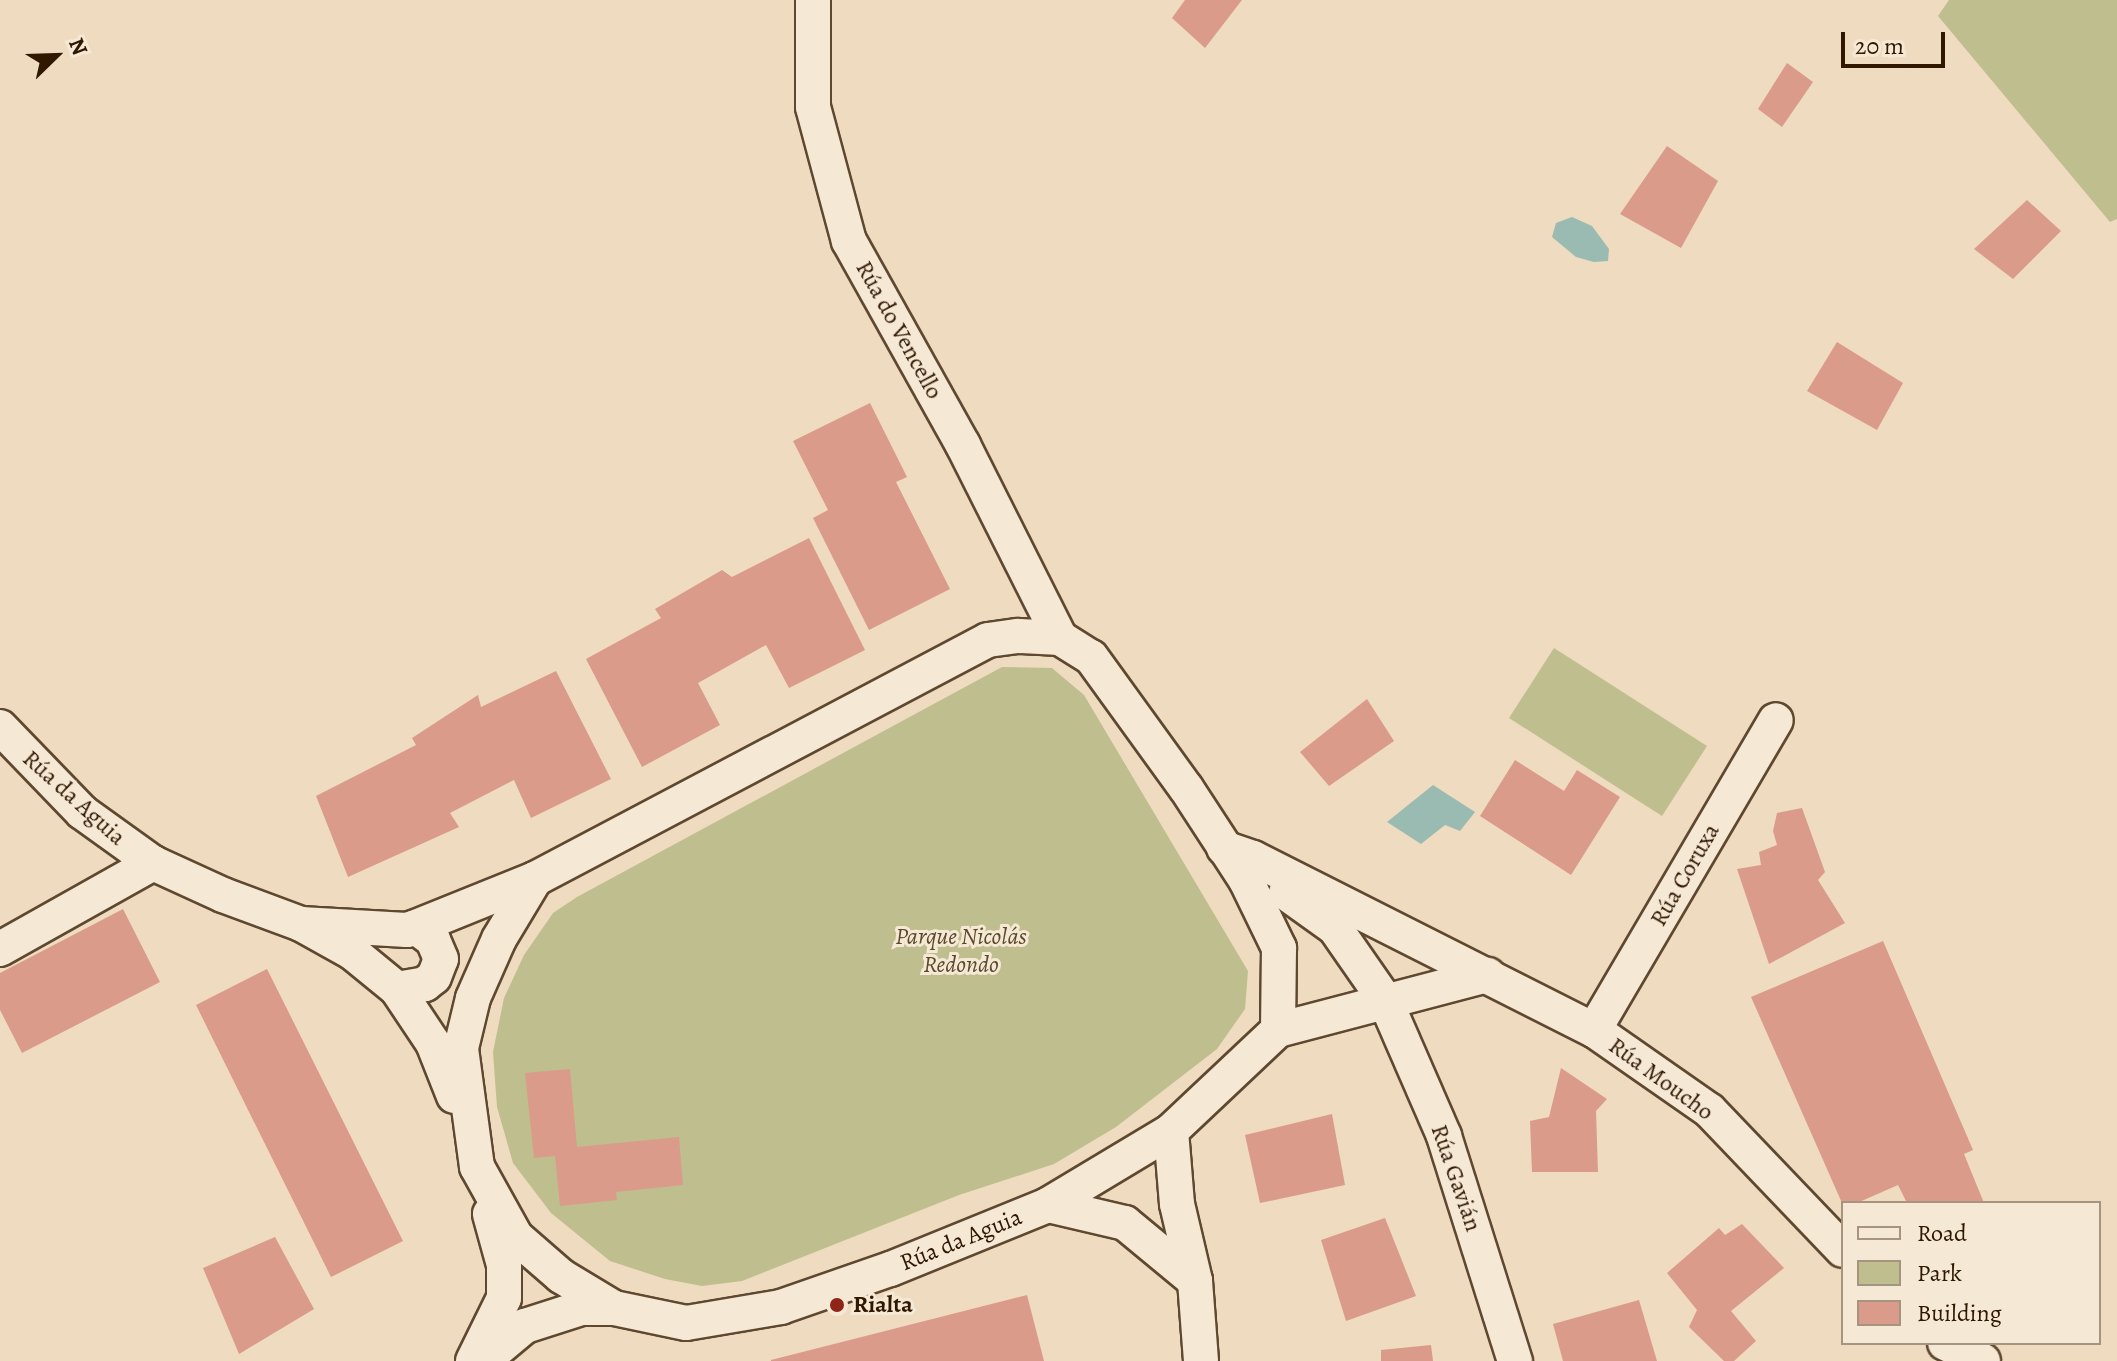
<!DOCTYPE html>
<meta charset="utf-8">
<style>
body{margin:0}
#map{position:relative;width:2117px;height:1361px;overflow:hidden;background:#efdbbf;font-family:Alegreya,serif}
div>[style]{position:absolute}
.green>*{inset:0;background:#bfbe8e}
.water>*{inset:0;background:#9abbb1}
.building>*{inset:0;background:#da9b8b}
.roads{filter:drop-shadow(2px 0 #5f4830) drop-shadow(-2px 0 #5f4830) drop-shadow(0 2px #5f4830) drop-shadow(0 -2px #5f4830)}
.minor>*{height:34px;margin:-17px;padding:0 17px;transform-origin:17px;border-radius:17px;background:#f5e8d5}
.dots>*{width:22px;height:22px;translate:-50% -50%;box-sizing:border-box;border:4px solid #f5e8d5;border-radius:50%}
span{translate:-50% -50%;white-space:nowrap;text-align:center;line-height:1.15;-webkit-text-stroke:6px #f5e8d5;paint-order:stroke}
.street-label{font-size:24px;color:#2f1700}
.park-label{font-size:24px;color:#5a492b;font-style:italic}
.poi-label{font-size:24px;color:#2f1700;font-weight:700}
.left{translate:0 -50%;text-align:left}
.legend{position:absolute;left:1841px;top:1201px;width:260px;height:144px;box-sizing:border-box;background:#f5e8d5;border:2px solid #a69480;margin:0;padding:10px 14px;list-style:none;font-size:24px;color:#2f1700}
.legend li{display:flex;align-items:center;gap:16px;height:40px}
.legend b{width:40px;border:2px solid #a69480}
.north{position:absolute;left:16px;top:16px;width:80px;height:80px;-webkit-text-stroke:6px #f5e8d5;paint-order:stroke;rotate:67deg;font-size:22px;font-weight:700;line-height:32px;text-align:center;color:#2f1700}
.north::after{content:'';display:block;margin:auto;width:28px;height:36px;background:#2f1700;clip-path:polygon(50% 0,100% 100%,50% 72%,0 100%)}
.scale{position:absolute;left:1841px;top:32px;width:104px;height:36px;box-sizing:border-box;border:4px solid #2f1700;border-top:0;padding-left:10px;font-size:24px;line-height:28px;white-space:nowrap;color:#2f1700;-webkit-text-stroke:6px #f5e8d5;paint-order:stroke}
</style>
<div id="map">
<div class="green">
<i style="clip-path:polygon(1949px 0,2117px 0,2117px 219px,2110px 222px,1938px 16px)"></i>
<i style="clip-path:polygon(1554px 648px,1707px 746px,1662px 816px,1509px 718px)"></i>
<i style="clip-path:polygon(1002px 667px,1052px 668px,1084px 695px,1248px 971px,1245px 1009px,1217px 1049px,1116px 1127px,1054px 1164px,959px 1195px,742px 1281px,702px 1286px,665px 1279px,610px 1261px,551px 1213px,513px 1163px,497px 1107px,493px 1052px,504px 998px,524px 955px,553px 913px,577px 897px)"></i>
</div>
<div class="water">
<i style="clip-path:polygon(1572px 217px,1592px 226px,1609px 249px,1608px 261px,1594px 262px,1576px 257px,1552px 237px,1556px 223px)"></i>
<i style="clip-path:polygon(1433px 785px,1475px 812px,1460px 831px,1445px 825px,1421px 844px,1387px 822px)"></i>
</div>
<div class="building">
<i style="clip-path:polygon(1185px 0,1242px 0,1205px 48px,1172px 18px)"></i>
<i style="clip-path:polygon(1787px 63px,1813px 82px,1782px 127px,1758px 109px)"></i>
<i style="clip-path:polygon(1667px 146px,1718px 181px,1681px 248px,1620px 214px)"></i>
<i style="clip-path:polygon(2027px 200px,2061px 231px,2013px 279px,1974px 249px)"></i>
<i style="clip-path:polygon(1837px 342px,1903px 383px,1877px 430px,1807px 391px)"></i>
<i style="clip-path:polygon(870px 403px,907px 477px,896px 482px,950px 589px,869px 630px,813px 518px,828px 510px,793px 441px)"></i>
<i style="clip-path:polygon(809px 538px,865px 650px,789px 688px,766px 645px,698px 683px,720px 725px,642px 767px,586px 659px,661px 618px,655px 609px,722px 570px,732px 577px)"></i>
<i style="clip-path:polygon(556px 671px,611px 779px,531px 818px,514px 780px,450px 813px,459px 827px,348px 877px,316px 796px,416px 745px,412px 738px,478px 695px,481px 707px)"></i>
<i style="clip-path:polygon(1367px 699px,1394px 741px,1329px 786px,1300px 752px)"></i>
<i style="clip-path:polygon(1515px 760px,1564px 791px,1577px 770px,1620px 797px,1571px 875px,1480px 816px)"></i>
<i style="clip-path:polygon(1802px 808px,1825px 872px,1818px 880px,1845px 923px,1769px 964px,1737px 869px,1761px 865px,1759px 852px,1777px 845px,1773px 831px,1777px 813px)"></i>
<i style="clip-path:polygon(123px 909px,160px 982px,22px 1053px,0 1010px,0 973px)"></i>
<i style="clip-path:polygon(1883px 941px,1973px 1150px,1964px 1154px,1984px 1203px,1907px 1203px,1898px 1185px,1857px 1203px,1842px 1203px,1751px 997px)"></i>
<i style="clip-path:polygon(267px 969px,403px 1241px,331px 1277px,196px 1005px)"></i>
<i style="clip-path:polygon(1561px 1068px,1607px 1099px,1596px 1111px,1598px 1172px,1532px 1172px,1530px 1121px,1549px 1117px)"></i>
<i style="clip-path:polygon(570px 1069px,577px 1147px,679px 1137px,683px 1185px,616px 1192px,617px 1200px,560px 1206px,555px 1156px,534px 1158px,525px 1073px)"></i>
<i style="clip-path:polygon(1332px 1114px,1345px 1185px,1260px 1203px,1245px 1135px)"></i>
<i style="clip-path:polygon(1385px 1218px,1416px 1296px,1346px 1321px,1321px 1240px)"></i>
<i style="clip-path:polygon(1742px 1224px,1784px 1268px,1731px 1311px,1756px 1341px,1734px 1361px,1724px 1361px,1689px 1327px,1697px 1310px,1667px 1273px,1719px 1228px,1725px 1235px)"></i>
<i style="clip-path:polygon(275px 1237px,314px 1309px,239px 1354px,203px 1268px)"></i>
<i style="clip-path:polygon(1027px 1295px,1044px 1361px,771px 1361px,771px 1360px)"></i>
<i style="clip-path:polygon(1639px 1300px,1657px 1361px,1563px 1361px,1553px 1324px)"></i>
<i style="clip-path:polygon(1431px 1345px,1433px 1361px,1381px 1361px,1381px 1350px)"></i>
</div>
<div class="roads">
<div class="minor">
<i style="left:813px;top:0;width:107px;rotate:90deg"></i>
<i style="left:813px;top:107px;width:139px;rotate:75deg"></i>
<i style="left:849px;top:241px;width:234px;rotate:60.8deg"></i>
<i style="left:963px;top:445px;width:216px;rotate:63.3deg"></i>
<i style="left:0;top:727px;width:118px;rotate:46deg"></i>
<i style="left:82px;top:812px;width:87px;rotate:35.7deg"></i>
<i style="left:153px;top:863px;width:77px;rotate:24.6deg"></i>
<i style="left:223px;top:895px;width:83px;rotate:20.4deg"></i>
<i style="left:301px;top:924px;width:60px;rotate:29.1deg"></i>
<i style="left:353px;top:953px;width:57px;rotate:39.3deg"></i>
<i style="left:397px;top:989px;width:65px;rotate:56.3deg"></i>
<i style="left:433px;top:1043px;width:57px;rotate:68.4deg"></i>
<i style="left:1224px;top:848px;width:31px;rotate:19deg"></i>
<i style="left:1253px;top:858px;width:382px;rotate:26.8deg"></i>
<i style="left:1594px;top:1030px;width:141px;rotate:34.9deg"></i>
<i style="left:1710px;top:1111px;width:192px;rotate:46.3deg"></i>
<i style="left:1286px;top:893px;width:60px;rotate:35.5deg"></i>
<i style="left:1335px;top:928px;width:88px;rotate:55.2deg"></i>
<i style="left:1385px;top:1000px;width:148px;rotate:66.5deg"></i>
<i style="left:1444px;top:1136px;width:236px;rotate:72.5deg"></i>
<i style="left:301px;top:924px;width:106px;rotate:3.2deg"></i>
<i style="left:407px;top:930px;width:9px;rotate:-18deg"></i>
<i style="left:416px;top:927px;width:128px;rotate:-22deg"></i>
<i style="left:535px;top:879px;width:512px;rotate:-27.82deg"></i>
<i style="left:988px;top:640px;width:30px;rotate:-8deg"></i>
<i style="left:1018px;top:636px;width:42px;rotate:2.7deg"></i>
<i style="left:1060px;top:638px;width:36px;rotate:32deg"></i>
<i style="left:1091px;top:657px;width:162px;rotate:54.1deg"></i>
<i style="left:1186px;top:788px;width:110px;rotate:56.9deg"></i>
<i style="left:1246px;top:880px;width:76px;rotate:64.1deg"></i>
<i style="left:1279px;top:948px;width:82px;rotate:90.7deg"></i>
<i style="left:1278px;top:1030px;width:147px;rotate:136.7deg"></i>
<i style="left:1171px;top:1131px;width:144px;rotate:149deg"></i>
<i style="left:1048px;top:1205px;width:170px;rotate:157.9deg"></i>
<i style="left:890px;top:1269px;width:115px;rotate:160.8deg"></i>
<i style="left:781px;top:1307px;width:96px;rotate:170.4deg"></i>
<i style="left:686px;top:1323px;width:74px;rotate:-168.2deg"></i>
<i style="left:614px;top:1308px;width:62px;rotate:-148.9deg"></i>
<i style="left:561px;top:1276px;width:60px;rotate:-139.1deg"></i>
<i style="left:516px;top:1237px;width:80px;rotate:-119.1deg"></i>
<i style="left:477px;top:1167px;width:120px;rotate:-97.7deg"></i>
<i style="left:461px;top:1048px;width:51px;rotate:-76.5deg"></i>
<i style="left:473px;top:998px;width:64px;rotate:-66.2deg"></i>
<i style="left:499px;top:939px;width:70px;rotate:-59deg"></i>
<i style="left:0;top:949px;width:176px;rotate:-29.3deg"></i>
<i style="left:397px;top:989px;width:28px;rotate:-10deg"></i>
<i style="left:425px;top:984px;width:11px;rotate:-38deg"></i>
<i style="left:434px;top:977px;width:19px;rotate:-69deg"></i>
<i style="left:441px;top:959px;width:21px;rotate:-113deg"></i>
<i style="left:433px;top:940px;width:21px;rotate:-143deg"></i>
<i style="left:1278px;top:1030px;width:217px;rotate:-14.7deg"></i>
<i style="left:1594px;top:1030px;width:359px;rotate:-59.6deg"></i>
<i style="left:1171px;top:1131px;width:73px;rotate:85.3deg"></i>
<i style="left:1177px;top:1204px;width:79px;rotate:76.8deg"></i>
<i style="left:1195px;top:1281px;width:80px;rotate:85.7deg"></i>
<i style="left:1048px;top:1205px;width:79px;rotate:13.2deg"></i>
<i style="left:1125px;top:1223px;width:91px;rotate:39.6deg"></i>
<i style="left:1945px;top:1343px;width:42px;rotate:25.3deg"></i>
<i style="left:473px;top:1361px;width:70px;rotate:-63.8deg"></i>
<i style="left:504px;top:1298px;width:33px;rotate:-90deg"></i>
<i style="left:504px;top:1265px;width:53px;rotate:-105.4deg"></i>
<i style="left:483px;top:1361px;width:55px;rotate:-39.8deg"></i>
<i style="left:525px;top:1326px;width:59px;rotate:-17.8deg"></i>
<i style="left:581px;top:1308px;width:33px"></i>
</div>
</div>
<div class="dots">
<i style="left:837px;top:1305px;background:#8f2418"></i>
</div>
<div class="street-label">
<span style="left:899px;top:330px;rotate:61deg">Rúa do Vencello</span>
<span style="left:74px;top:798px;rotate:42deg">Rúa da Aguia</span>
<span style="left:1685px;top:875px;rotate:-60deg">Rúa Coruxa</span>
<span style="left:1661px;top:1079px;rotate:36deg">Rúa Moucho</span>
<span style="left:1456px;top:1178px;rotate:71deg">Rúa Gavián</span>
<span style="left:961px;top:1240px;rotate:-22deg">Rúa da Aguia</span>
</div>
<div class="park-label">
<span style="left:961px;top:951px">Parque Nicolás<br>Redondo</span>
</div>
<div class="poi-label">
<span class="left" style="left:853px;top:1305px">Rialta</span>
</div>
<ul class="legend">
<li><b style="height:10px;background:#f5e8d5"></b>Road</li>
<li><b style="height:22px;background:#bfbe8e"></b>Park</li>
<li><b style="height:22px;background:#da9b8b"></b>Building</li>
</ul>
<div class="north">N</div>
<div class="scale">20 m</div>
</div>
